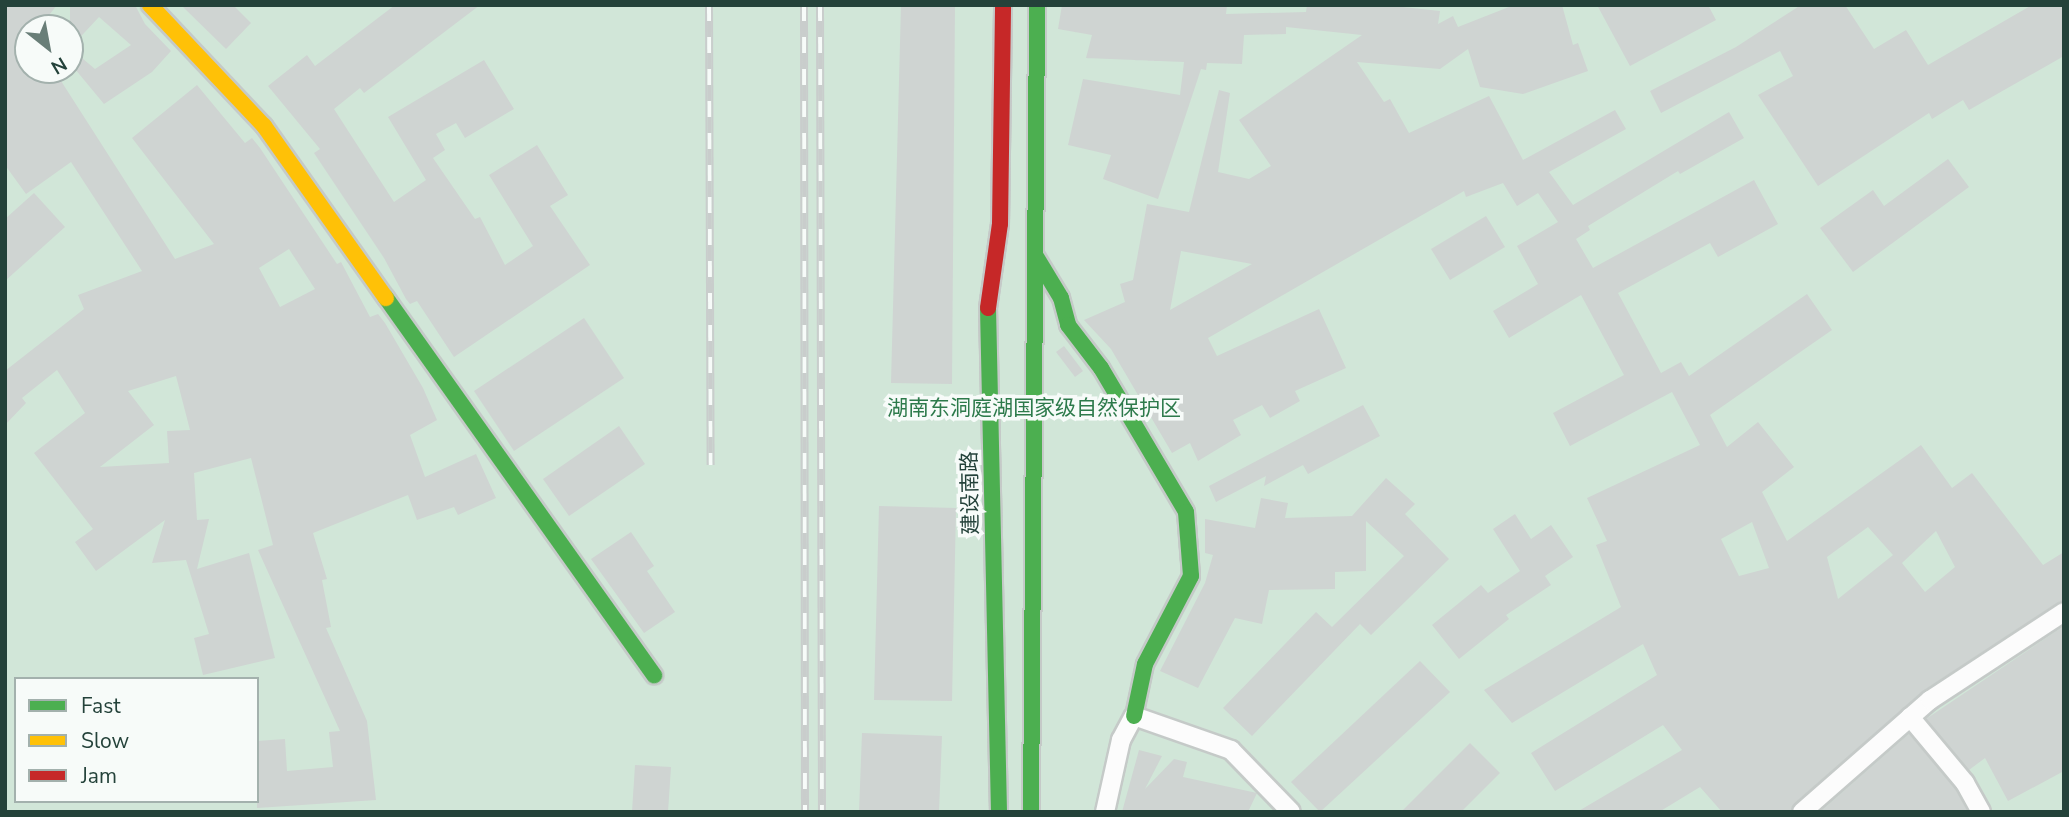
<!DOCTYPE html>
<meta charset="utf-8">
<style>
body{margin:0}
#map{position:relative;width:2069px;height:817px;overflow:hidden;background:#e8edeb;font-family:"Nunito Sans","Noto Sans SC",sans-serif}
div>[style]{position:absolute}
.green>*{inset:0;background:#d1e6d8}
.building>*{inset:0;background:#cfd4d2}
.roads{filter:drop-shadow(2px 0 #c5cac8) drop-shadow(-2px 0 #c5cac8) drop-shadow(0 2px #c5cac8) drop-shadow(0 -2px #c5cac8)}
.street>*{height:18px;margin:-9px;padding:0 9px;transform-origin:9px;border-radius:9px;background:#fcfcfc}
.fast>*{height:16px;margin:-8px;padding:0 8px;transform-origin:8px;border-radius:8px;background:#4caf50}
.slow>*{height:16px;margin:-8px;padding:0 8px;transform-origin:8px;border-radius:8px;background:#ffc107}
.jam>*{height:16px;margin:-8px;padding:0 8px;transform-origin:8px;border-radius:8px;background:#c62828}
.rail>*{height:8px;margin-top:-4px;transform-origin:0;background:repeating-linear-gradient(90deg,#f7fbf9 0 16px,#c9cdcc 0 32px);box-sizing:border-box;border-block:2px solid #c9cdcc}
span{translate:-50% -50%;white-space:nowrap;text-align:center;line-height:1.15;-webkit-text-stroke:7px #f7fbf9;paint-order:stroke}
.park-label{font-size:21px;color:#2d7a4b}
.street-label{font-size:21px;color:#24423a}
.frame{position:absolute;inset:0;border:7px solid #24423a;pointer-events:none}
.legend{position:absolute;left:14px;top:677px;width:245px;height:126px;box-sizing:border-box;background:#f7fbf9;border:2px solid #a3b1ad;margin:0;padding:9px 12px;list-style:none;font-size:21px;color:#24423a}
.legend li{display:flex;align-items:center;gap:14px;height:35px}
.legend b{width:35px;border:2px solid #a3b1ad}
.north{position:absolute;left:14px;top:14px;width:70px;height:70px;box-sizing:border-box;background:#f7fbf9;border:2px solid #a3b1ad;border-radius:50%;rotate:149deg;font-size:19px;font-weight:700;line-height:28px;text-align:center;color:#24423a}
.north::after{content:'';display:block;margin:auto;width:24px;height:32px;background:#697e78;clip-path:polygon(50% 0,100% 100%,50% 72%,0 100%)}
</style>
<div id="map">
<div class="green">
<i style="clip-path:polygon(evenodd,5px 5px,2064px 5px,2064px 812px,5px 812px,5px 5px,28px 28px,70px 28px,70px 70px,28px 70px,28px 28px,5px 5px,16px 679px,257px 679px,257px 801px,16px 801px,16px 679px)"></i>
</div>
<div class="building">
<i style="clip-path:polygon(evenodd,5px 5px,57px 5px,39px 28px,28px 28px,28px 70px,54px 70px,175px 259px,214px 244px,132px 138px,197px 85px,245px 143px,252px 138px,260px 148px,337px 264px,341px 262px,370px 317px,378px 314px,385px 323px,423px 388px,437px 420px,410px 435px,425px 477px,476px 454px,496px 498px,458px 515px,454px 507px,417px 520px,408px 495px,313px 533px,327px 579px,322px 580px,331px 627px,326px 628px,367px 721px,376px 800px,257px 808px,257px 741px,285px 739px,287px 771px,333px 767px,329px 732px,340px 731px,258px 550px,273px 545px,251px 458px,194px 473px,197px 520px,209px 519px,197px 569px,249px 553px,275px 658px,203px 675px,194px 638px,209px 634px,186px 560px,152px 563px,165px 520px,96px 571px,75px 542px,93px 529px,34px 453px,85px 413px,57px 370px,22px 398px,26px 403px,5px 425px,5px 371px,84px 309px,78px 295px,142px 271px,71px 162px,26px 194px,5px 165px,5px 5px,289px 249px,315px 289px,280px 307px,259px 268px,289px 249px,5px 5px,176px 376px,190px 430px,167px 431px,169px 463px,100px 467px,154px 425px,128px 391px,176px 376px)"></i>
<i style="clip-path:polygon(evenodd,70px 5px,135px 5px,145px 24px,171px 51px,152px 72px,104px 104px,70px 63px,70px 5px,99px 17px,131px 45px,95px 69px,70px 48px,99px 17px)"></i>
<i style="clip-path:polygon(181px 5px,233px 5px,251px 23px,226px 49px)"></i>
<i style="clip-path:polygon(395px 5px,480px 5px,364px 93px,360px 88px,334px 109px,394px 202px,426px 180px,388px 117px,484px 60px,514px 109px,465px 138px,456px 123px,436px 134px,445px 150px,433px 158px,475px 219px,480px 217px,505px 265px,533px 246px,489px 175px,537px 145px,568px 195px,550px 206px,590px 265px,454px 357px,417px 301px,410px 304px,406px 299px,384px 258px,314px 153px,320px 149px,268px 86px,307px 55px,315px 66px)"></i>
<i style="clip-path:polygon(901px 5px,955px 5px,952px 384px,891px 383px)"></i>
<i style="clip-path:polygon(evenodd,1062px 5px,1227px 5px,1226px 14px,1306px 12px,1307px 5px,1384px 5px,1440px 11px,1438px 24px,1453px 16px,1458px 27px,1514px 5px,1562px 5px,1573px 45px,1578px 43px,1588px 71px,1523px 94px,1480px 87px,1468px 49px,1440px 69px,1357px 62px,1384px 102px,1390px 99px,1409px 133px,1489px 96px,1523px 160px,1615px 110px,1626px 129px,1549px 172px,1573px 205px,1729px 112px,1744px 138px,1680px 174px,1678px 171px,1588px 226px,1590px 230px,1576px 239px,1593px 268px,1754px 180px,1778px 224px,1718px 257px,1710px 243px,1618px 293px,1661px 373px,1681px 362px,1689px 376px,1807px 294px,1832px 330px,1710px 415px,1727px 447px,1758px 422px,1794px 467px,1762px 492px,1787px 541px,1921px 445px,1952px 488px,1972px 473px,2043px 565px,2064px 552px,2064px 601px,1923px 691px,1795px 803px,1791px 812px,1722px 812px,1700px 787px,1659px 812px,1577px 812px,1682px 750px,1663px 725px,1555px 791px,1531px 753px,1657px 675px,1643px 644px,1512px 723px,1484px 690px,1621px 607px,1596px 545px,1607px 541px,1587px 498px,1700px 445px,1672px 392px,1570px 446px,1553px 413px,1624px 375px,1581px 295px,1509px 338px,1493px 311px,1538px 284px,1517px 246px,1558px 222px,1538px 193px,1517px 206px,1503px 183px,1466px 197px,1464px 191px,1208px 338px,1217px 356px,1319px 309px,1346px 368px,1295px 391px,1300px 401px,1270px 418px,1262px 405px,1233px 420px,1241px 435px,1198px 461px,1190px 443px,1172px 453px,1111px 349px,1084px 320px,1125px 302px,1120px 284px,1133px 280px,1147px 204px,1189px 212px,1219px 90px,1230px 93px,1218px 172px,1249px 179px,1271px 166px,1239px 120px,1362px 35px,1286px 27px,1286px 34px,1244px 35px,1242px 64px,1207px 63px,1206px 70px,1201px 69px,1158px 199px,1103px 179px,1111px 155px,1068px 145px,1083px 79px,1180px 95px,1184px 62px,1086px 58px,1092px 35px,1058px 29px,1062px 5px,1181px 251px,1252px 264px,1170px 310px,1181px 251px,1062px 5px,1752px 522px,1769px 568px,1739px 576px,1721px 539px,1752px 522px,1062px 5px,1868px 527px,1893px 555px,1838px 599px,1827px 557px,1868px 527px,1062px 5px,1936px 531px,1955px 567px,1925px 592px,1902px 563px,1936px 531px)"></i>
<i style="clip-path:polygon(1597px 5px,1708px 5px,1716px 20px,1630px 66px)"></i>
<i style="clip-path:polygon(1801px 5px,1845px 5px,1874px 49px,1906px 30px,1928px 65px,2032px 5px,2064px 5px,2064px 56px,1969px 110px,1963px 100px,1932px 119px,1929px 113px,1818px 186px,1758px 95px,1793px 76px,1780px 51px,1661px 113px,1650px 91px,1736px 47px)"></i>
<i style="clip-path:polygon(1948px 159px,1969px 187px,1853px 272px,1820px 228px,1873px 190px,1884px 206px)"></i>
<i style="clip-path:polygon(34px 193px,65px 227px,5px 281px,5px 219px)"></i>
<i style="clip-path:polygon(1486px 216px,1505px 247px,1450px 280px,1431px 249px)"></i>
<i style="clip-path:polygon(584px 318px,624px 378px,514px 451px,474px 391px)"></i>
<i style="clip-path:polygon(1064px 346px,1083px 371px,1075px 377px,1056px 352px)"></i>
<i style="clip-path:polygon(1363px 405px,1380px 436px,1308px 474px,1303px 465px,1264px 486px,1266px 476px,1216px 502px,1209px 486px)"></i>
<i style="clip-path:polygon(619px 426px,645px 464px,569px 516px,543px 479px)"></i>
<i style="clip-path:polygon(1386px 478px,1415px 504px,1405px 514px,1449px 559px,1371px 635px,1360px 624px,1252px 736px,1223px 708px,1316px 612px,1332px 627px,1404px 556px,1366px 521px,1366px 571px,1335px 572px,1335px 589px,1269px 590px,1262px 624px,1235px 618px,1198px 688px,1160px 671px,1205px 583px,1213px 555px,1205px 553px,1205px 519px,1255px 528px,1261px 498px,1288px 503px,1285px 518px,1352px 516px)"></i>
<i style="clip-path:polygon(879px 506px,956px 508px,952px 701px,874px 700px)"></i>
<i style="clip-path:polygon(1515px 514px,1531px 539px,1551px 525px,1573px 557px,1545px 576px,1551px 585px,1506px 615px,1509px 619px,1459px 659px,1432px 625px,1481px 585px,1488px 593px,1520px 571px,1493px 529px)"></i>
<i style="clip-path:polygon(631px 532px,654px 566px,647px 571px,675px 612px,644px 633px,591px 559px)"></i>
<i style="clip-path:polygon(2064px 626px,2064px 771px,2008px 801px,1985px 758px,1969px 770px,1926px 719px)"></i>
<i style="clip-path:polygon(1420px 661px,1450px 692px,1320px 812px,1291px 782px)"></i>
<i style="clip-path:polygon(862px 733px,942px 736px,939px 812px,859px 812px)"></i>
<i style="clip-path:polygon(1909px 734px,1956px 789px,1968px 812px,1820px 812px)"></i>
<i style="clip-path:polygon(1470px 743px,1500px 773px,1461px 812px,1401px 812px)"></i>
<i style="clip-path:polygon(1139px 750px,1162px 756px,1145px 789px,1174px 759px,1187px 762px,1183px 777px,1257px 793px,1248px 812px,1122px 812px)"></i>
<i style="clip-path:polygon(635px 765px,671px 767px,668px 812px,632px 812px)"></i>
</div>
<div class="roads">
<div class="street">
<i style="left:1910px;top:717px;width:86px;rotate:50.2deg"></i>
<i style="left:1965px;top:783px;width:33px;rotate:61deg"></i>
<i style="left:1105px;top:812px;width:74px;rotate:-77.5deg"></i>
<i style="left:1121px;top:740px;width:27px;rotate:-62deg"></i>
<i style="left:1134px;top:716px;width:103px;rotate:19.3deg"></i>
<i style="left:1231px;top:750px;width:86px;rotate:45.9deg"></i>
<i style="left:1802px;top:812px;width:170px;rotate:-41.2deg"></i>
<i style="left:1930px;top:700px;width:160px;rotate:-33.3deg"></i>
</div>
<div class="fast">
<i style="left:1035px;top:255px;width:50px;rotate:58.8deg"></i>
<i style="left:1061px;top:298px;width:28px;rotate:75deg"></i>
<i style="left:1068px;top:325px;width:54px;rotate:52.5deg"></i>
<i style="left:1101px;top:368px;width:167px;rotate:59.4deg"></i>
<i style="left:1186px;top:512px;width:64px;rotate:85.5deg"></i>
<i style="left:1191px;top:576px;width:99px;rotate:117.6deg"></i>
<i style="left:1145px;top:664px;width:53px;rotate:101.9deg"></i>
<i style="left:386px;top:298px;width:463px;rotate:54.6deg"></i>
<i style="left:988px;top:308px;width:504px;rotate:88.75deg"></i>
<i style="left:1031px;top:812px;width:807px;rotate:-89.57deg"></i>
</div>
<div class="slow">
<i style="left:150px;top:5px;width:166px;rotate:46.7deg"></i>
<i style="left:264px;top:126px;width:211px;rotate:54.7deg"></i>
</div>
<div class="jam">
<i style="left:988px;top:308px;width:85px;rotate:-81.9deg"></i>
<i style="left:1000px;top:224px;width:219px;rotate:-89.2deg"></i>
</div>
</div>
<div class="rail">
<i style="left:709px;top:5px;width:460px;rotate:89.8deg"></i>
<i style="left:804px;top:5px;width:807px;rotate:89.93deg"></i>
<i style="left:820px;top:5px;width:807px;rotate:89.86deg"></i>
</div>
<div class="park-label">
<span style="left:1034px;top:408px">湖南东洞庭湖国家级自然保护区</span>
</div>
<div class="street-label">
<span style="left:970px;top:493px;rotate:-91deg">建设南路</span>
</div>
<div class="frame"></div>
<ul class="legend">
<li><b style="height:9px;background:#4caf50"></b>Fast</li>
<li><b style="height:9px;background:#ffc107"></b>Slow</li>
<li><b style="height:9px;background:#c62828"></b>Jam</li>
</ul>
<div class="north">N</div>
</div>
